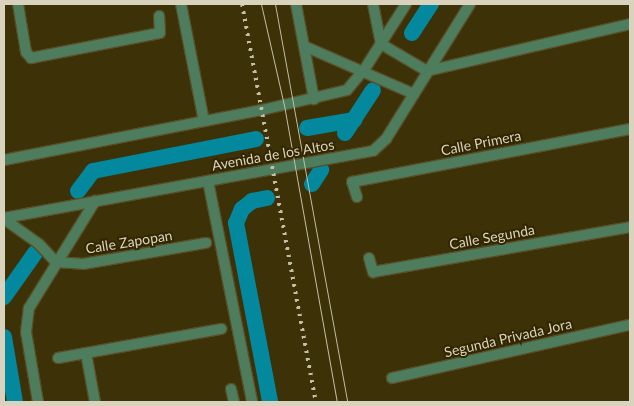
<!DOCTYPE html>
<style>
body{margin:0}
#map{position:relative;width:634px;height:406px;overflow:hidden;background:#3c3107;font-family:Lato,sans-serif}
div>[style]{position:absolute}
.canal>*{height:16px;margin:-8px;padding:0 8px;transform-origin:8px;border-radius:8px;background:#03889d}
.roads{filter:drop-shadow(1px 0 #584e28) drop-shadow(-1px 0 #584e28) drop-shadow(0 1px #584e28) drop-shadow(0 -1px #584e28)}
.service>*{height:10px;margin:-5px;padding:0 5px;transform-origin:5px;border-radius:5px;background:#4e7d5d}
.minor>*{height:10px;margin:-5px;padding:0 5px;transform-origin:5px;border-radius:5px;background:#4e7d5d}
.tertiary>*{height:10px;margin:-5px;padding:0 5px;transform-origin:5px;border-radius:5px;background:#4e7d5d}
.tram>*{height:1px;margin:-0.5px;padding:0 0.5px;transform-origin:0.5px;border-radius:0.5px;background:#c5bea7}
.rail>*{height:4px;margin-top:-2px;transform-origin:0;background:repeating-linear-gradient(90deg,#c5bea7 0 2.5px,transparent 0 7.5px)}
span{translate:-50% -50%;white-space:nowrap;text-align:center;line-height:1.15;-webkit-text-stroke:4px #322700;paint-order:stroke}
.street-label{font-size:14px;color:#d9d3be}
.frame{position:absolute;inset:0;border:5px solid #d9d3be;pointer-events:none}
</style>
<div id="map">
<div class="canal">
<i style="left:412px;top:33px;width:35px;rotate:-57deg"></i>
<i style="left:307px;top:128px;width:48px;rotate:-9.7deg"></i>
<i style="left:345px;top:133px;width:51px;rotate:-56.9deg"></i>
<i style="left:312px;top:184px;width:17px;rotate:-57deg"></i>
<i style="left:78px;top:191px;width:25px;rotate:-53deg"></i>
<i style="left:93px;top:171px;width:166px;rotate:-11.1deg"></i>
<i style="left:267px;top:198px;width:15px;rotate:169deg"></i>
<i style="left:252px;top:201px;width:13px;rotate:141deg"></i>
<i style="left:242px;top:209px;width:15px;rotate:113deg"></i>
<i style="left:236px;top:223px;width:182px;rotate:79.2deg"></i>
<i style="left:4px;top:297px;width:54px;rotate:-54.8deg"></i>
<i style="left:4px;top:337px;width:66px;rotate:80.4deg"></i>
</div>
<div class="roads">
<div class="service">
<i style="left:208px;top:181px;width:225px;rotate:78.7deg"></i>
</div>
<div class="minor">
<i style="left:18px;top:4px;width:49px;rotate:80.5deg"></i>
<i style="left:26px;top:52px;width:8px;rotate:50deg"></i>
<i style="left:31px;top:58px;width:131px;rotate:-11deg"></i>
<i style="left:160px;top:33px;width:17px;rotate:-93deg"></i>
<i style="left:373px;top:4px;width:41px;rotate:78.7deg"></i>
<i style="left:381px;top:44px;width:53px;rotate:30.4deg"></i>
<i style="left:427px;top:71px;width:208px;rotate:-13deg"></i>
<i style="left:357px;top:197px;width:16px;rotate:-108deg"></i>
<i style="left:352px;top:182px;width:283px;rotate:-10.8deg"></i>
<i style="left:4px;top:219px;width:43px;rotate:35.5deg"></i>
<i style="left:39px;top:244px;width:25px;rotate:47deg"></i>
<i style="left:369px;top:258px;width:15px;rotate:74deg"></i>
<i style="left:373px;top:272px;width:261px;rotate:-9.9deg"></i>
<i style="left:56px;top:262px;width:27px;rotate:4deg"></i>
<i style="left:83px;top:264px;width:125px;rotate:-9.7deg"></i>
<i style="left:86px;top:353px;width:50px;rotate:79.6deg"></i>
<i style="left:58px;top:358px;width:166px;rotate:-10.1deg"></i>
<i style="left:392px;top:378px;width:244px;rotate:-12.6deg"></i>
<i style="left:231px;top:389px;width:13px;rotate:77deg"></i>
<i style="left:38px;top:402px;width:71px;rotate:-99.7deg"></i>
<i style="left:26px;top:332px;width:24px;rotate:-83deg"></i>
<i style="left:29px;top:308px;width:126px;rotate:-58.3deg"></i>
</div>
<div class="tertiary">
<i style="left:181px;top:4px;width:119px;rotate:78.9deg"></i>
<i style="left:296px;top:4px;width:97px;rotate:79.3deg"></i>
<i style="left:304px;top:46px;width:120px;rotate:23.6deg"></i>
<i style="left:4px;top:160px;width:263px;rotate:-11deg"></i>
<i style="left:262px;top:110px;width:87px;rotate:-13.2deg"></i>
<i style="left:347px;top:90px;width:26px;rotate:-50deg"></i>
<i style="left:364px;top:70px;width:78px;rotate:-57.5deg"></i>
<i style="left:4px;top:218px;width:375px;rotate:-10.3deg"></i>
<i style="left:373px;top:151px;width:18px;rotate:-43deg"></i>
<i style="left:386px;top:139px;width:159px;rotate:-58.1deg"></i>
</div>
</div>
<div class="tram">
<i style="left:261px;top:4px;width:104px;rotate:77.2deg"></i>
<i style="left:284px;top:105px;width:302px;rotate:79.9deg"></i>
<i style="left:275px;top:4px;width:404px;rotate:79.7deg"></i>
</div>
<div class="rail">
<i style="left:242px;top:4px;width:405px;rotate:79.5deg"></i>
</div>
<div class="street-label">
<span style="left:481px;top:143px;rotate:-11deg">Calle Primera</span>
<span style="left:273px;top:155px;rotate:-10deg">Avenida de los Altos</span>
<span style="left:492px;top:237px;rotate:-10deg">Calle Segunda</span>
<span style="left:129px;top:242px;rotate:-9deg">Calle Zapopan</span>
<span style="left:508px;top:338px;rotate:-13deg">Segunda Privada Jora</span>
</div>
<div class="frame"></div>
</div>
